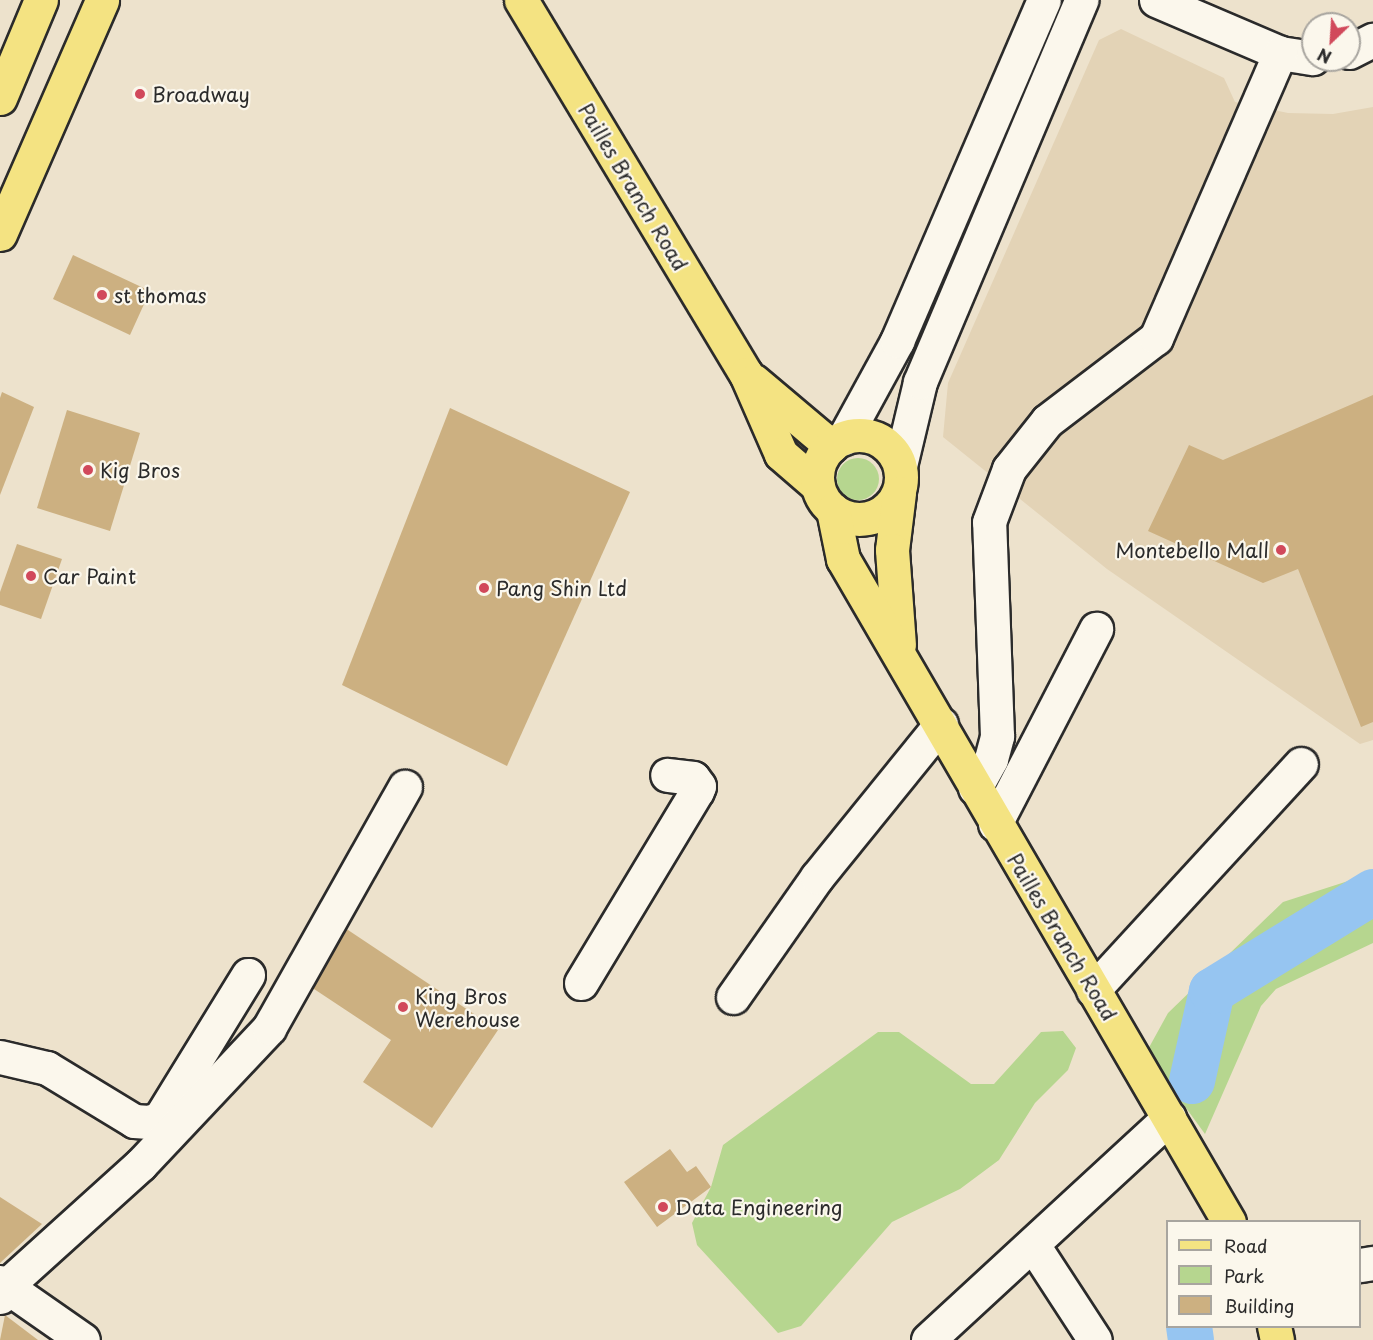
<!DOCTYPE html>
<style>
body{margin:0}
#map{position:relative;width:1373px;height:1340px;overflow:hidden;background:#ede2cc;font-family:"Playpen Sans",sans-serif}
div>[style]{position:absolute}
.built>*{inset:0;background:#e3d3b6}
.green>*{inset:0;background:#b6d68f}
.round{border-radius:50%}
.river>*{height:46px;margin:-23px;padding:0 23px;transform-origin:23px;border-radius:23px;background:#96c5f1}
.building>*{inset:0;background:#ccb081}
.roads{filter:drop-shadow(2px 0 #2b2b2b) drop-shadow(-2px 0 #2b2b2b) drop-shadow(0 2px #2b2b2b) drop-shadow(0 -2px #2b2b2b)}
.minor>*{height:33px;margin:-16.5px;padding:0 16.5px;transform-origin:16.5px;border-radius:16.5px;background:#fbf7ec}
.major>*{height:33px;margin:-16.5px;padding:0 16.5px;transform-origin:16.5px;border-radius:16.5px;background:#f4e382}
.major>.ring{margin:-16.5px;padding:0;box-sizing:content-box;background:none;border:33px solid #f4e382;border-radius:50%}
.highway>*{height:33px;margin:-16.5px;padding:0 16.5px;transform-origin:16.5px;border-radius:16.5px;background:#f4e382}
.dots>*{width:16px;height:16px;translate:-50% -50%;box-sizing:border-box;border:3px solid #fbf7ec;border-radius:50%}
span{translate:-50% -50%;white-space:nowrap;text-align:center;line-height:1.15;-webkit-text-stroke:4.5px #fbf7ec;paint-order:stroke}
.poi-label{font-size:20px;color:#2b2b2b}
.left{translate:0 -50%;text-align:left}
.right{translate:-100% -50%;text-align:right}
.street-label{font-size:20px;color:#2b2b2b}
.legend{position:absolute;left:1166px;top:1220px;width:195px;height:108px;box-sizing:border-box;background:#fbf7ec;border:2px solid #a8a59f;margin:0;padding:8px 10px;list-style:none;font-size:18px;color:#2b2b2b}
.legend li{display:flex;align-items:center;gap:12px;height:30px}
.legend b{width:30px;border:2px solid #a8a59f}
.north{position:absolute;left:1301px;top:12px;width:60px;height:60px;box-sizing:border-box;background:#fbf7ec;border:2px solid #a8a59f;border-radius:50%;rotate:205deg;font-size:16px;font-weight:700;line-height:24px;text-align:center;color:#2b2b2b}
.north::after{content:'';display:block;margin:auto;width:21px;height:27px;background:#d1495b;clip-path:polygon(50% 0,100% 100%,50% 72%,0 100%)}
</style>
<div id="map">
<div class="built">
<i style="clip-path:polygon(1121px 29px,1224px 78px,1235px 102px,1288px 113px,1333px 114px,1373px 107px,1373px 740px,1360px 744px,1107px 569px,943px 437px,948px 383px,1099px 40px)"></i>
</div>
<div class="green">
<i class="round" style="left:837px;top:458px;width:42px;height:42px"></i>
<i style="clip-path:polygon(1373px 873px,1373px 943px,1276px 989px,1261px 1006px,1205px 1134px,1146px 1053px,1168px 1013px,1283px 902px)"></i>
<i style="clip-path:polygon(1063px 1031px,1076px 1048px,1068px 1070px,1035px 1103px,999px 1160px,960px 1189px,892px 1222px,801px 1326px,778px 1333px,697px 1245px,692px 1223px,711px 1187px,723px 1145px,878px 1032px,899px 1032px,971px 1084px,994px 1084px,1041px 1032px)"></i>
</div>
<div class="river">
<i style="left:1192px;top:1081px;width:92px;rotate:-77.5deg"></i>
<i style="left:1212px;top:991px;width:189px;rotate:-31.6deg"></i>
<i style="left:1189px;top:1326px;width:14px;rotate:82deg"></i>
</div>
<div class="building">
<i style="clip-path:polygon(73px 255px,150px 291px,130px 335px,53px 299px)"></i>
<i style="clip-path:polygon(2px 392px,34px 407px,0 495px,0 398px)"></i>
<i style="clip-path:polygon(1373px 395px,1373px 722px,1361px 727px,1298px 569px,1263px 583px,1148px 531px,1189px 445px,1223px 460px)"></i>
<i style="clip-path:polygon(450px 408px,630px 492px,507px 766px,342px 685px)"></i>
<i style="clip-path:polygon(67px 410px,140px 433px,110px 531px,37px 508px)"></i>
<i style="clip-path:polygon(17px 544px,62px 559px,41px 619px,0 605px,0 592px)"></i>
<i style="clip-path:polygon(345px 928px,498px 1030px,432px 1128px,363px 1082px,391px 1040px,308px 985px)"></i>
<i style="clip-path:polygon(670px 1149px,687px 1172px,696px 1166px,711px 1187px,657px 1227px,624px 1182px)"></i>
<i style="clip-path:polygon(0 1197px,42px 1224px,0 1263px)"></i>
<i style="clip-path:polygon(5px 1315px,38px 1340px,0 1340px)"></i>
</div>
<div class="roads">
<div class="minor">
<i style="left:1156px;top:0;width:135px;rotate:23.1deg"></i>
<i style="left:1280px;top:53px;width:33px;rotate:9deg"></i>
<i style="left:1349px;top:52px;width:27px;rotate:-27deg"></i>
<i style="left:844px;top:438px;width:111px;rotate:-61.3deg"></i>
<i style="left:897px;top:341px;width:371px;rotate:-66.7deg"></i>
<i style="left:900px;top:466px;width:86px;rotate:-76.6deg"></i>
<i style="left:920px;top:382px;width:415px;rotate:-67.1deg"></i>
<i style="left:975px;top:788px;width:33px;rotate:-61deg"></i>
<i style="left:991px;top:759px;width:24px;rotate:-75deg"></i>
<i style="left:997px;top:736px;width:214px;rotate:-92.1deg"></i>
<i style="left:989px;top:522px;width:57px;rotate:-69.3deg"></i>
<i style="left:1009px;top:469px;width:61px;rotate:-51.6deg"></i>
<i style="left:1047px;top:421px;width:137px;rotate:-37.3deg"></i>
<i style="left:1156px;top:338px;width:311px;rotate:-66.5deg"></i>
<i style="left:995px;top:824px;width:220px;rotate:-62.6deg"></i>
<i style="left:581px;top:983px;width:224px;rotate:-58.9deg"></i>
<i style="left:697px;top:791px;width:5px;rotate:-68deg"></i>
<i style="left:699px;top:786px;width:10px;rotate:-127deg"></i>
<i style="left:693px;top:778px;width:26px;rotate:-173deg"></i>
<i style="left:1093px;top:990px;width:307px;rotate:-47.4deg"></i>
<i style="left:733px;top:997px;width:146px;rotate:-55deg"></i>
<i style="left:817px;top:877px;width:197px;rotate:-51deg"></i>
<i style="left:0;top:1057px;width:48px;rotate:13.2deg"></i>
<i style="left:47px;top:1068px;width:102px;rotate:31.3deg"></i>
<i style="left:134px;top:1121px;width:15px;rotate:4deg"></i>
<i style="left:149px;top:1122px;width:12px;rotate:-20deg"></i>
<i style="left:160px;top:1118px;width:168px;rotate:-58.4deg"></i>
<i style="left:1033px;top:1245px;width:113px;rotate:56.9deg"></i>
<i style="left:1360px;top:1265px;width:13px;rotate:-9deg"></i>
<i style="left:0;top:1282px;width:101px;rotate:34.9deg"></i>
<i style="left:0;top:1297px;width:13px;rotate:-61deg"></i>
<i style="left:6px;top:1286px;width:182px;rotate:-42.1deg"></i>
<i style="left:141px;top:1164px;width:187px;rotate:-46.7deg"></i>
<i style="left:269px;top:1028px;width:277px;rotate:-60.6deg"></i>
<i style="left:928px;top:1340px;width:328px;rotate:-42.7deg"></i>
</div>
<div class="major">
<i style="left:521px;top:0;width:436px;rotate:59deg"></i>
<i style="left:746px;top:374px;width:87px;rotate:66.4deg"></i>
<i style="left:781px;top:454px;width:49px;rotate:40.9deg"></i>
<i style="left:754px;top:381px;width:101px;rotate:40.2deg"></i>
<i class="ring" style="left:817px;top:435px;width:51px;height:51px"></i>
<i style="left:899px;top:493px;width:57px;rotate:97deg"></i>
<i style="left:892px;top:550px;width:95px;rotate:85.8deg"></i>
<i style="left:833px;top:510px;width:50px;rotate:78.5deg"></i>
<i style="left:843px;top:559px;width:767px;rotate:59.79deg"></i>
<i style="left:1274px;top:1326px;width:14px;rotate:78deg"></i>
</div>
<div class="highway">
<i style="left:0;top:98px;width:106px;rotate:-67.3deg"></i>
<i style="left:0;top:234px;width:255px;rotate:-66.4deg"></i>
</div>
</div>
<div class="dots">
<i style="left:140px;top:94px;background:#d1495b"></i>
<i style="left:102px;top:295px;background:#d1495b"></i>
<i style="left:88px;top:470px;background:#d1495b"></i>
<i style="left:1281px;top:550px;background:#d1495b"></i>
<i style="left:31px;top:576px;background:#d1495b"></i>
<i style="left:484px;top:588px;background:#d1495b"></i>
<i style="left:403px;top:1007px;background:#d1495b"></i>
<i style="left:663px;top:1207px;background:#d1495b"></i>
</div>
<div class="poi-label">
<span class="left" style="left:152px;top:94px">Broadway</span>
<span class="left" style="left:114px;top:295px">st thomas</span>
<span class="left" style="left:100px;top:470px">Kig Bros</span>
<span class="right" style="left:1269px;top:550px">Montebello Mall</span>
<span class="left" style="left:43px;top:576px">Car Paint</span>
<span class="left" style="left:496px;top:588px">Pang Shin Ltd</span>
<span class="left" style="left:415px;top:1008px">King Bros<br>Werehouse</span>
<span class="left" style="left:675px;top:1207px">Data Engineering</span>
</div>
<div class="street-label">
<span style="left:633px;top:187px;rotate:59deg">Pailles Branch Road</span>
<span style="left:1062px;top:937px;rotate:59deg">Pailles Branch Road</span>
</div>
<ul class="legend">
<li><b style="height:8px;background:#f4e382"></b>Road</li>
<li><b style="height:16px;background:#b6d68f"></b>Park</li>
<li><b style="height:16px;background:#ccb081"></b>Building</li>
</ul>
<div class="north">N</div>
</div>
